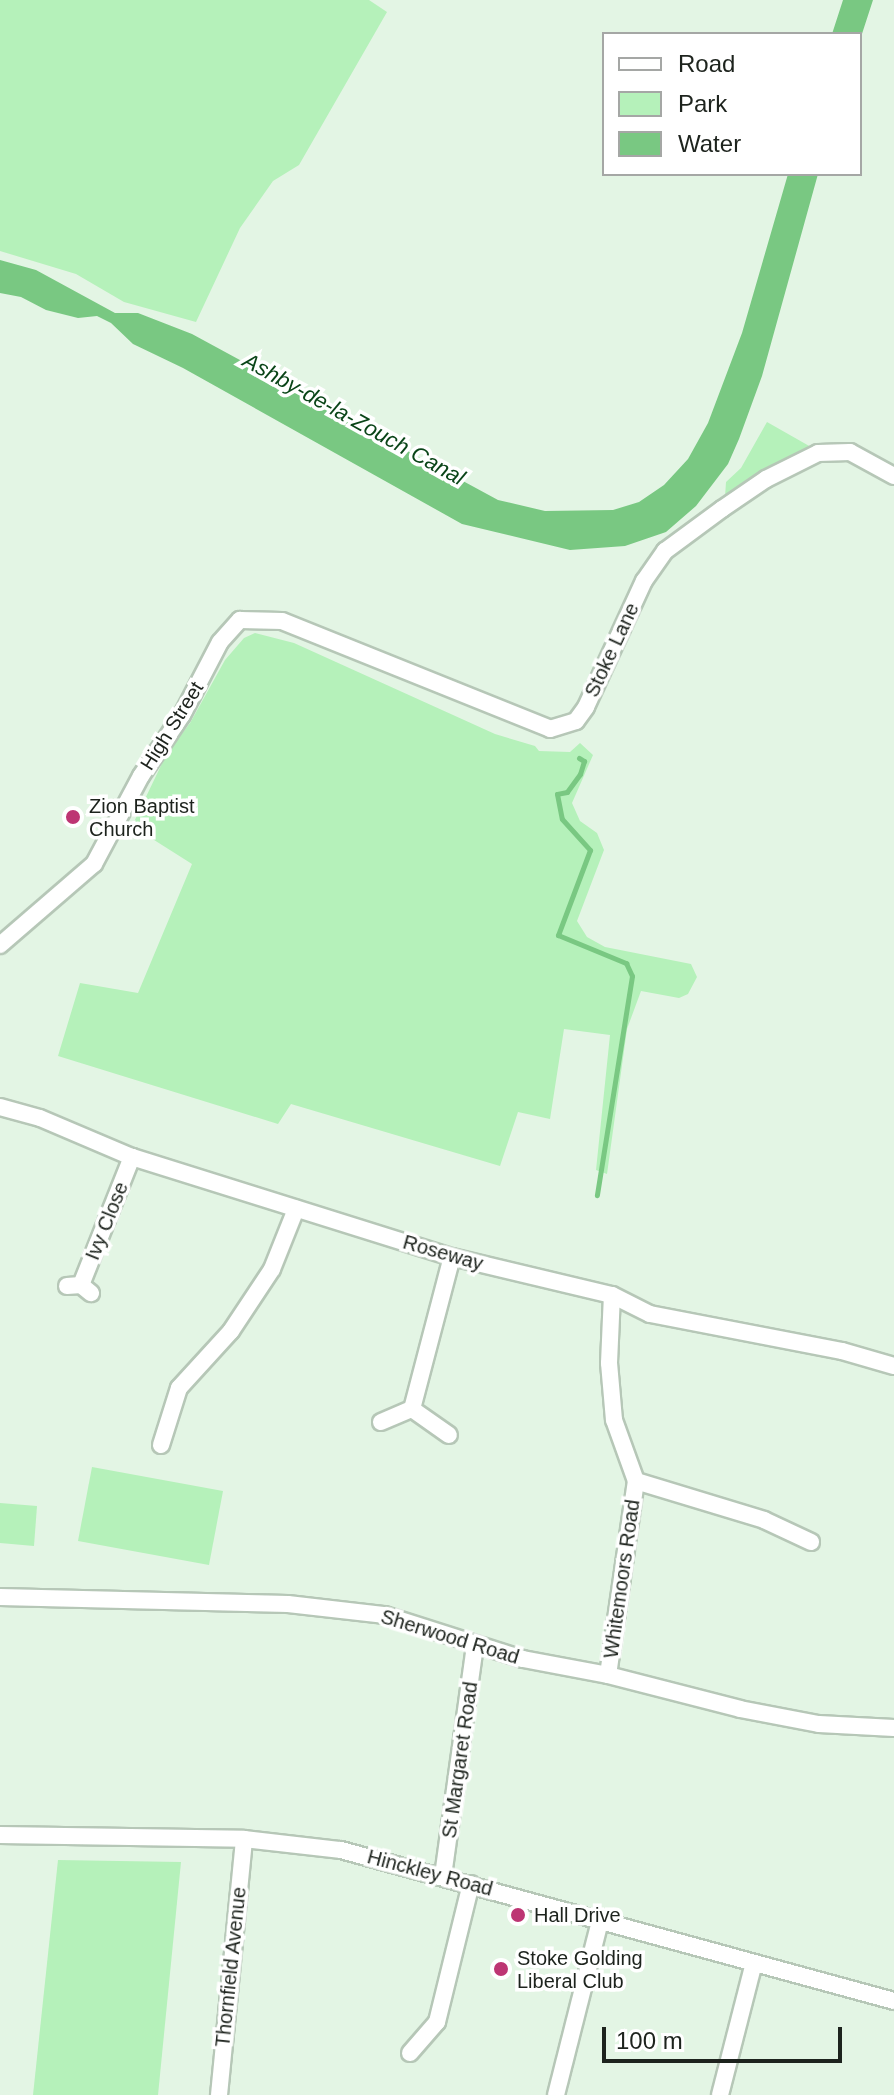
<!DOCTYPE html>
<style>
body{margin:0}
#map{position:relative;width:894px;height:2095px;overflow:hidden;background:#e3f5e4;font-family:Arial,sans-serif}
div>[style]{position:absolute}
.green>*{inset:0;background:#b5f1ba}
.water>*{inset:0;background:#79c882}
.stream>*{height:5px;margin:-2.5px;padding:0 2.5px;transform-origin:2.5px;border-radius:2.5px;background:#79c882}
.roads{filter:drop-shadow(2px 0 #b6c7b7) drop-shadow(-2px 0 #b6c7b7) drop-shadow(0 2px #b6c7b7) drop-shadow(0 -2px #b6c7b7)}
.street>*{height:16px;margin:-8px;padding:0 8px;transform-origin:8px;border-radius:8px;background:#fff}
.dots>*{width:22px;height:22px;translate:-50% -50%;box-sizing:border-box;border:4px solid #fff;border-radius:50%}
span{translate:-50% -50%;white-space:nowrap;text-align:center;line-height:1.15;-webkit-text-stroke:7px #fff;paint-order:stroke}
.street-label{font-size:20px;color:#1d231d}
.poi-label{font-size:20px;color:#1d231d}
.left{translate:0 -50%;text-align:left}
.water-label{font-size:22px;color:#0a4518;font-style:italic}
.legend{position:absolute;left:602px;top:32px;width:260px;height:144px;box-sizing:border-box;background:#fff;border:2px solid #a5a7a5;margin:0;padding:10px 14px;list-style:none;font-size:24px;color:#1d231d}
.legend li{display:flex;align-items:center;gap:16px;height:40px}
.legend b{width:40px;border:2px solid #a5a7a5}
.scale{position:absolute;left:602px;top:2027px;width:240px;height:36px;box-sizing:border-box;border:4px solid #1d231d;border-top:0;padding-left:10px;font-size:24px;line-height:28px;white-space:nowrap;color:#1d231d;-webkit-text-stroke:6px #fff;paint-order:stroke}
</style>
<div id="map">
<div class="green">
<i style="clip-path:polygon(0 0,369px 0,387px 12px,299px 165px,273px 181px,240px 228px,196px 322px,124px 302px,76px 274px,0 251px)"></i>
<i style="clip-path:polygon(767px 422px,811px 447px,725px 497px,726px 482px,741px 468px)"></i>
<i style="clip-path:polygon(255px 633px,294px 643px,495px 734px,535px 746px,539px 751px,570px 752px,580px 743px,593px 755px,572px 803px,580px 821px,597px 833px,604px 850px,577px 921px,587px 937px,605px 947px,691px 964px,697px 977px,688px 994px,679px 998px,641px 991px,627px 1029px,607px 1174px,596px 1170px,610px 1035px,564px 1029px,550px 1119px,518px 1112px,500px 1166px,291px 1104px,278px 1124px,58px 1056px,80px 983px,138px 993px,192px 864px,132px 826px,167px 753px,190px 723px,225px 660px,244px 638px)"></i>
<i style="clip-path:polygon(92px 1467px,223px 1491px,209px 1565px,78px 1541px)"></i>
<i style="clip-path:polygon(0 1503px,37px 1506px,34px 1546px,0 1543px)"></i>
<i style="clip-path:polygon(58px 1860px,181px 1862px,158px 2095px,33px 2095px)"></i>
</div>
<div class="water">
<i style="clip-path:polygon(843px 0,873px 0,860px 40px,860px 34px,832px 34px)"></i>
<i style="clip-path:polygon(788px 174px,818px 174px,762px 376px,739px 439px,728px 464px,696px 506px,666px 532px,625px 546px,570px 550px,462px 524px,183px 368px,133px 344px,111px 323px,97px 316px,78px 318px,46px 310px,21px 297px,0 293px,0 260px,36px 270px,115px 313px,138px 313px,192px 334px,498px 500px,545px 511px,613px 510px,639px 502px,664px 485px,688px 459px,708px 423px,742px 333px)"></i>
</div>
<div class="stream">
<i style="left:579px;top:758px;width:6px;rotate:31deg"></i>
<i style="left:584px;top:761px;width:14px;rotate:107deg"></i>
<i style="left:580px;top:774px;width:22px;rotate:126deg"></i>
<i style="left:567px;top:792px;width:10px;rotate:169deg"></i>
<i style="left:557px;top:794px;width:25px;rotate:79deg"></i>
<i style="left:562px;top:819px;width:42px;rotate:47.9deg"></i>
<i style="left:590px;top:850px;width:91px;rotate:110.6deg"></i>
<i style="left:558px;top:935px;width:74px;rotate:22.4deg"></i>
<i style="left:626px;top:963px;width:14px;rotate:65deg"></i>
<i style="left:632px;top:976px;width:222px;rotate:99.1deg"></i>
</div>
<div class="roads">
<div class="street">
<i style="left:0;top:945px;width:124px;rotate:-40.8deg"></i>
<i style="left:94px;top:864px;width:100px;rotate:-61.9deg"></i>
<i style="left:141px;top:776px;width:73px;rotate:-56.1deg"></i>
<i style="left:182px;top:715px;width:82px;rotate:-62.5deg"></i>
<i style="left:220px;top:642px;width:30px;rotate:-48deg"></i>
<i style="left:240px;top:620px;width:42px;rotate:1.4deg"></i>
<i style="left:282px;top:621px;width:289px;rotate:21.9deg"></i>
<i style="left:550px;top:729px;width:27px;rotate:-17deg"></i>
<i style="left:576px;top:721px;width:17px;rotate:-54deg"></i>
<i style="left:586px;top:707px;width:139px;rotate:-65.3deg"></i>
<i style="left:644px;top:581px;width:37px;rotate:-55deg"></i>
<i style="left:665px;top:551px;width:71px;rotate:-36.4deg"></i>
<i style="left:722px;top:509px;width:53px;rotate:-34.3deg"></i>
<i style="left:766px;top:479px;width:58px;rotate:-26.6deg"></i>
<i style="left:818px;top:453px;width:32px;rotate:-2deg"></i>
<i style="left:850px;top:452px;width:50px;rotate:28.6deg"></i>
<i style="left:0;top:1107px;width:41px;rotate:15.4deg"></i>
<i style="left:40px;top:1118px;width:100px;rotate:23deg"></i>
<i style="left:132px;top:1157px;width:335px;rotate:17.4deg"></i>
<i style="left:452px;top:1257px;width:164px;rotate:13.4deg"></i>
<i style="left:612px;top:1295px;width:42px;rotate:26.6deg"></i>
<i style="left:650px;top:1314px;width:196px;rotate:10.9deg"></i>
<i style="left:842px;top:1351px;width:54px;rotate:16.1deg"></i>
<i style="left:81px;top:1285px;width:138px;rotate:-68.3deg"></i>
<i style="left:67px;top:1286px;width:14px;rotate:-4deg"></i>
<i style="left:81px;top:1285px;width:13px;rotate:39deg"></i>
<i style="left:412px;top:1409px;width:157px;rotate:-75.3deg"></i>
<i style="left:381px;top:1422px;width:34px;rotate:-23deg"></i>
<i style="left:412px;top:1409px;width:45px;rotate:35.1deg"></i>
<i style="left:161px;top:1445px;width:60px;rotate:-72.5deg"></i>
<i style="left:179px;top:1388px;width:77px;rotate:-47.6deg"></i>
<i style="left:231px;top:1331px;width:74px;rotate:-56.5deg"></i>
<i style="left:272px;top:1269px;width:65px;rotate:-68.2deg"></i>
<i style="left:636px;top:1481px;width:134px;rotate:16.9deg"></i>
<i style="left:764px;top:1520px;width:52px;rotate:25.1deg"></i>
<i style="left:0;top:1597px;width:288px;rotate:1.4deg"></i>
<i style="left:288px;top:1604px;width:98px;rotate:6.5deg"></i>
<i style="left:385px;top:1615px;width:145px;rotate:17.7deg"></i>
<i style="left:523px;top:1659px;width:86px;rotate:10.7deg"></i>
<i style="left:608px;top:1675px;width:136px;rotate:14.4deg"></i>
<i style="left:740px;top:1709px;width:80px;rotate:10.8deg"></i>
<i style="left:819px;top:1724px;width:75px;rotate:3.1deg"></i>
<i style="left:608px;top:1675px;width:196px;rotate:-81.8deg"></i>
<i style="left:636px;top:1481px;width:65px;rotate:-109.8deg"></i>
<i style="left:614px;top:1420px;width:57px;rotate:-95deg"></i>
<i style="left:609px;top:1363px;width:68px;rotate:-87.5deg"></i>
<i style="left:0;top:1835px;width:244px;rotate:0.9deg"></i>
<i style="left:244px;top:1839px;width:98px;rotate:6.5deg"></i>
<i style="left:341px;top:1850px;width:573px;rotate:15.27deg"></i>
<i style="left:443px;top:1876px;width:234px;rotate:-82.1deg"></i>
<i style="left:410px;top:2053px;width:41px;rotate:-48.9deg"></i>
<i style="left:437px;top:2022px;width:142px;rotate:-76.2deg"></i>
<i style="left:219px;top:2095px;width:257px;rotate:-84.4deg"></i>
<i style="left:556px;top:2095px;width:179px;rotate:-75.8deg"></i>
<i style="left:720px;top:2095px;width:136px;rotate:-75.6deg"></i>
</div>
</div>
<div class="dots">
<i style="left:73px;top:817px;background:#bd3573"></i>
<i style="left:518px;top:1915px;background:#bd3573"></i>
<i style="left:501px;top:1969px;background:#bd3573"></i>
</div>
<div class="street-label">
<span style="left:612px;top:650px;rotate:-65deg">Stoke Lane</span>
<span style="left:172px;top:726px;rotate:-58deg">High Street</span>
<span style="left:107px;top:1221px;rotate:-68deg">Ivy Close</span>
<span style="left:443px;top:1253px;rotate:16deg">Roseway</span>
<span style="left:622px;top:1579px;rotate:-82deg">Whitemoors Road</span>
<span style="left:450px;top:1637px;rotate:17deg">Sherwood Road</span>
<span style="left:460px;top:1760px;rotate:-82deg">St Margaret Road</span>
<span style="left:430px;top:1873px;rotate:15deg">Hinckley Road</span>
<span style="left:231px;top:1967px;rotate:-84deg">Thornfield Avenue</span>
</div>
<div class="poi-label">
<span class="left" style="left:89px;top:818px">Zion Baptist<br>Church</span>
<span class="left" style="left:534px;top:1915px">Hall Drive</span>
<span class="left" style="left:517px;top:1970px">Stoke Golding<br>Liberal Club</span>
</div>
<div class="water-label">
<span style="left:354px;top:419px;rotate:29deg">Ashby-de-la-Zouch Canal</span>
</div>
<ul class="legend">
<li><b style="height:10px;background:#fff"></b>Road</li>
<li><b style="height:22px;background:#b5f1ba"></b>Park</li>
<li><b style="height:22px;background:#79c882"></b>Water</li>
</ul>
<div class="scale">100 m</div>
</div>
